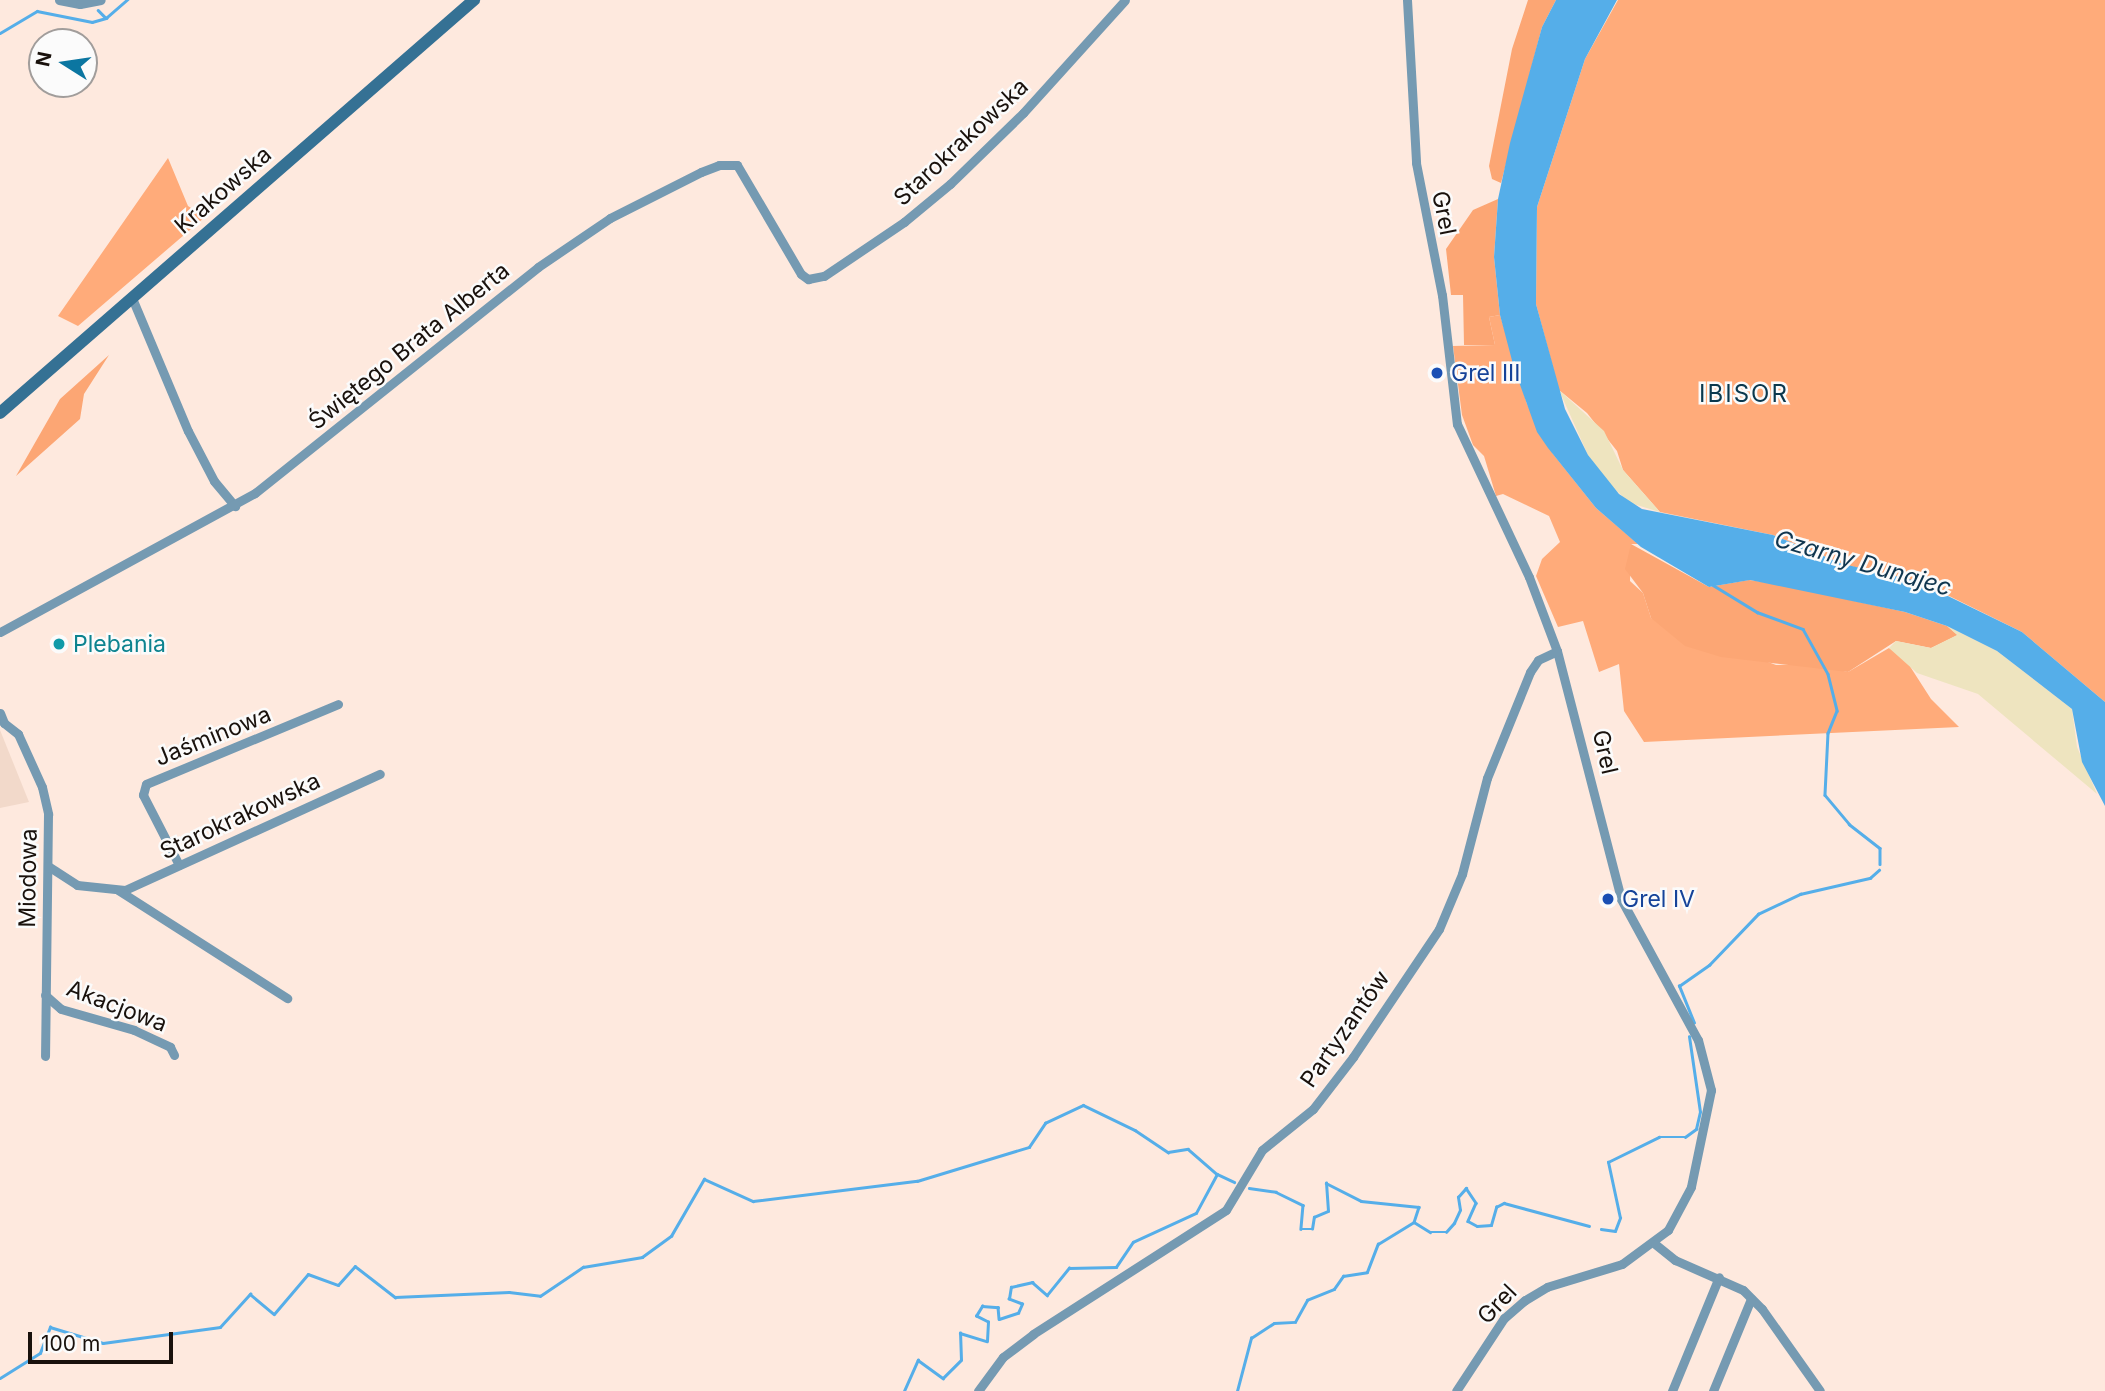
<!DOCTYPE html>
<meta charset="utf-8">
<style>
body{margin:0}
#map{position:relative;width:2105px;height:1391px;overflow:hidden;background:#fee9de;font-family:Inter,sans-serif}
div>[style]{position:absolute}
.built>*{inset:0;background:#f2d9ca}
.green>*{inset:0;background:#ffab7a}
.forest>*{inset:0;background:#fca674}
.sand>*{inset:0;background:#eee4bf}
.water>*{inset:0;background:#55aee9}
.stream>*{height:2.5px;margin:-1.25px;padding:0 1.25px;transform-origin:1.25px;border-radius:1.25px;background:#55aee9}
.minor>*{height:9px;margin:-4.5px;padding:0 4.5px;transform-origin:4.5px;border-radius:4.5px;background:#759ab2}
.secondary>*{height:12px;margin:-6px;padding:0 6px;transform-origin:6px;border-radius:6px;background:#357194}
.dots>*{width:19px;height:19px;translate:-50% -50%;box-sizing:border-box;border:4px solid #fbfbfb;border-radius:50%}
span{translate:-50% -50%;white-space:nowrap;text-align:center;line-height:1.15;-webkit-text-stroke:5px #fbfbfb;paint-order:stroke}
.street-label{font-size:23px;color:#19110c}
.transit-label{font-size:23px;color:#164399}
.left{translate:0 -50%;text-align:left}
.culture-label{font-size:23px;color:#0d838f}
.neighbourhood-label{font-size:24px;color:#0b384d;letter-spacing:2px}
.water-label{font-size:24px;color:#10364f;font-style:italic}
.north{position:absolute;left:28px;top:28px;width:70px;height:70px;box-sizing:border-box;background:#fbfbfb;border:2px solid #a19d9b;border-radius:50%;rotate:282deg;font-size:19px;font-weight:700;line-height:28px;text-align:center;color:#19110c}
.north::after{content:'';display:block;margin:auto;width:24px;height:32px;background:#0b76a1;clip-path:polygon(50% 0,100% 100%,50% 72%,0 100%)}
.scale{position:absolute;left:28px;top:1332px;width:145px;height:32px;box-sizing:border-box;border:4px solid #19110c;border-top:0;padding-left:9px;font-size:21px;line-height:24px;white-space:nowrap;color:#19110c;-webkit-text-stroke:5px #fbfbfb;paint-order:stroke}
</style>
<div id="map">
<div class="built">
<i style="clip-path:polygon(0 730px,29px 802px,0 808px)"></i>
</div>
<div class="green">
<i style="clip-path:polygon(1618px 0,2105px 0,2105px 702px,2022px 632px,1931px 587px,1843px 564px,1773px 535px,1660px 512px,1623px 470px,1617px 451px,1587px 413px,1559px 390px,1536px 304px,1537px 207px,1585px 59px)"></i>
<i style="clip-path:polygon(168px 158px,188px 206px,205px 217px,78px 326px,58px 316px)"></i>
<i style="clip-path:polygon(1500px 315px,1527px 404px,1553px 454px,1596px 508px,1638px 544px,1631px 544px,1630px 581px,1643px 593px,1651px 618px,1776px 665px,1810px 664px,1848px 672px,1889px 648px,1904px 657px,1931px 699px,1959px 727px,1644px 742px,1624px 711px,1619px 664px,1599px 672px,1583px 621px,1558px 627px,1536px 576px,1542px 559px,1560px 542px,1549px 516px,1503px 494px,1496px 496px,1484px 456px,1473px 445px,1462px 415px,1453px 346px,1495px 345px,1489px 317px)"></i>
</div>
<div class="forest">
<i style="clip-path:polygon(1528px 0,1556px 0,1542px 27px,1501px 183px,1492px 179px,1489px 166px,1512px 49px)"></i>
<i style="clip-path:polygon(1498px 199px,1494px 257px,1500px 315px,1489px 317px,1495px 345px,1464px 345px,1463px 295px,1451px 295px,1446px 249px,1473px 210px)"></i>
<i style="clip-path:polygon(109px 355px,84px 394px,80px 419px,16px 476px,60px 399px)"></i>
<i style="clip-path:polygon(1631px 544px,1709px 587px,1749px 580px,1777px 584px,1905px 612px,1947px 626px,1958px 635px,1931px 648px,1896px 641px,1848px 672px,1721px 657px,1685px 646px,1651px 618px,1643px 593px,1625px 569px)"></i>
</div>
<div class="sand">
<i style="clip-path:polygon(1559px 390px,1604px 431px,1623px 470px,1660px 512px,1630px 503px,1609px 484px,1588px 455px)"></i>
<i style="clip-path:polygon(1947px 626px,1997px 651px,2072px 709px,2077px 747px,2097px 794px,1978px 694px,1917px 673px,1889px 648px,1896px 641px,1931px 648px,1957px 635px)"></i>
</div>
<div class="water">
<i style="clip-path:polygon(1556px 0,1617px 0,1585px 59px,1537px 207px,1536px 304px,1565px 409px,1588px 455px,1619px 494px,1642px 509px,1773px 535px,1843px 564px,1917px 581px,2022px 632px,2105px 702px,2105px 806px,2082px 762px,2072px 709px,1997px 651px,1947px 626px,1905px 612px,1750px 580px,1709px 587px,1641px 547px,1596px 508px,1548px 448px,1537px 432px,1514px 368px,1500px 315px,1494px 257px,1498px 199px,1510px 143px,1542px 27px)"></i>
</div>
<div class="stream">
<i style="left:98px;top:10px;width:10px;rotate:45deg"></i>
<i style="left:0;top:33px;width:43px;rotate:-30.7deg"></i>
<i style="left:37px;top:11px;width:56px;rotate:11.3deg"></i>
<i style="left:92px;top:22px;width:15px;rotate:-16deg"></i>
<i style="left:106px;top:18px;width:28px;rotate:-41deg"></i>
<i style="left:1713px;top:585px;width:52px;rotate:31.5deg"></i>
<i style="left:1757px;top:612px;width:49px;rotate:20.3deg"></i>
<i style="left:1803px;top:629px;width:51px;rotate:60.9deg"></i>
<i style="left:1828px;top:674px;width:38px;rotate:76deg"></i>
<i style="left:1837px;top:711px;width:24px;rotate:112deg"></i>
<i style="left:1828px;top:733px;width:62px;rotate:92.8deg"></i>
<i style="left:1825px;top:795px;width:38px;rotate:50deg"></i>
<i style="left:1849px;top:824px;width:39px;rotate:38deg"></i>
<i style="left:1880px;top:848px;width:16px;rotate:90deg"></i>
<i style="left:1694px;top:1023px;width:40px;rotate:-112deg"></i>
<i style="left:1679px;top:986px;width:37px;rotate:-35deg"></i>
<i style="left:1709px;top:965px;width:71px;rotate:-46.1deg"></i>
<i style="left:1758px;top:914px;width:47px;rotate:-25.5deg"></i>
<i style="left:1800px;top:894px;width:72px;rotate:-12.9deg"></i>
<i style="left:1870px;top:878px;width:12px;rotate:-42deg"></i>
<i style="left:1249px;top:1188px;width:27px;rotate:8deg"></i>
<i style="left:1276px;top:1192px;width:30px;rotate:26deg"></i>
<i style="left:1303px;top:1205px;width:24px;rotate:95deg"></i>
<i style="left:1301px;top:1229px;width:11px"></i>
<i style="left:1312px;top:1229px;width:12px;rotate:-81deg"></i>
<i style="left:1314px;top:1217px;width:15px;rotate:-23deg"></i>
<i style="left:1328px;top:1211px;width:28px;rotate:-94deg"></i>
<i style="left:1326px;top:1183px;width:39px;rotate:27deg"></i>
<i style="left:1361px;top:1201px;width:58px;rotate:5.9deg"></i>
<i style="left:1419px;top:1207px;width:16px;rotate:108deg"></i>
<i style="left:1414px;top:1222px;width:19px;rotate:32deg"></i>
<i style="left:1430px;top:1232px;width:16px"></i>
<i style="left:1446px;top:1232px;width:12px;rotate:-48deg"></i>
<i style="left:1454px;top:1223px;width:14px;rotate:-65deg"></i>
<i style="left:1460px;top:1210px;width:13px;rotate:-99deg"></i>
<i style="left:1458px;top:1197px;width:12px;rotate:-48deg"></i>
<i style="left:1466px;top:1188px;width:18px;rotate:56deg"></i>
<i style="left:1476px;top:1203px;width:20px;rotate:114deg"></i>
<i style="left:1468px;top:1221px;width:10px;rotate:29deg"></i>
<i style="left:1477px;top:1226px;width:14px;rotate:-4deg"></i>
<i style="left:1491px;top:1225px;width:19px;rotate:-74deg"></i>
<i style="left:1496px;top:1207px;width:9px;rotate:-27deg"></i>
<i style="left:1504px;top:1203px;width:88px;rotate:15.1deg"></i>
<i style="left:1601px;top:1229px;width:14px;rotate:8deg"></i>
<i style="left:1615px;top:1231px;width:14px;rotate:-69deg"></i>
<i style="left:1620px;top:1218px;width:57px;rotate:-102.1deg"></i>
<i style="left:1608px;top:1162px;width:57px;rotate:-26.1deg"></i>
<i style="left:1659px;top:1137px;width:26px"></i>
<i style="left:1685px;top:1137px;width:14px;rotate:-36deg"></i>
<i style="left:1696px;top:1129px;width:17px;rotate:-77deg"></i>
<i style="left:1700px;top:1112px;width:76px;rotate:-98.3deg"></i>
<i style="left:0;top:1378px;width:47px;rotate:-32deg"></i>
<i style="left:40px;top:1353px;width:28px;rotate:-69deg"></i>
<i style="left:50px;top:1327px;width:55px;rotate:16.8deg"></i>
<i style="left:103px;top:1343px;width:118px;rotate:-7.8deg"></i>
<i style="left:220px;top:1327px;width:45px;rotate:-47.7deg"></i>
<i style="left:250px;top:1294px;width:31px;rotate:40deg"></i>
<i style="left:274px;top:1314px;width:52px;rotate:-49.6deg"></i>
<i style="left:308px;top:1274px;width:32px;rotate:20deg"></i>
<i style="left:338px;top:1285px;width:25px;rotate:-48deg"></i>
<i style="left:355px;top:1266px;width:51px;rotate:37.8deg"></i>
<i style="left:395px;top:1297px;width:114px;rotate:-2.5deg"></i>
<i style="left:509px;top:1292px;width:31px;rotate:7deg"></i>
<i style="left:540px;top:1296px;width:52px;rotate:-34deg"></i>
<i style="left:583px;top:1267px;width:60px;rotate:-9.6deg"></i>
<i style="left:642px;top:1257px;width:36px;rotate:-36deg"></i>
<i style="left:671px;top:1236px;width:66px;rotate:-59.9deg"></i>
<i style="left:704px;top:1179px;width:54px;rotate:24.2deg"></i>
<i style="left:753px;top:1201px;width:165px;rotate:-7deg"></i>
<i style="left:917px;top:1181px;width:117px;rotate:-16.9deg"></i>
<i style="left:1029px;top:1147px;width:29px;rotate:-56deg"></i>
<i style="left:1045px;top:1123px;width:42px;rotate:-25.3deg"></i>
<i style="left:1083px;top:1105px;width:58px;rotate:25.7deg"></i>
<i style="left:1135px;top:1130px;width:40px;rotate:34deg"></i>
<i style="left:1168px;top:1152px;width:20px;rotate:-9deg"></i>
<i style="left:1188px;top:1149px;width:38px;rotate:41deg"></i>
<i style="left:1217px;top:1174px;width:19px;rotate:25deg"></i>
<i style="left:904px;top:1391px;width:34px;rotate:-66deg"></i>
<i style="left:918px;top:1360px;width:31px;rotate:36deg"></i>
<i style="left:943px;top:1378px;width:25px;rotate:-45deg"></i>
<i style="left:961px;top:1360px;width:27px;rotate:-92deg"></i>
<i style="left:960px;top:1333px;width:28px;rotate:17deg"></i>
<i style="left:987px;top:1341px;width:19px;rotate:-87deg"></i>
<i style="left:988px;top:1322px;width:13px;rotate:-153deg"></i>
<i style="left:976px;top:1316px;width:12px;rotate:-59deg"></i>
<i style="left:982px;top:1306px;width:16px;rotate:4deg"></i>
<i style="left:998px;top:1307px;width:12px;rotate:85deg"></i>
<i style="left:999px;top:1319px;width:20px;rotate:-18deg"></i>
<i style="left:1018px;top:1313px;width:10px;rotate:-66deg"></i>
<i style="left:1022px;top:1304px;width:14px;rotate:-159deg"></i>
<i style="left:1009px;top:1299px;width:12px;rotate:-81deg"></i>
<i style="left:1011px;top:1287px;width:22px;rotate:-13deg"></i>
<i style="left:1032px;top:1282px;width:20px;rotate:41deg"></i>
<i style="left:1047px;top:1295px;width:35px;rotate:-51deg"></i>
<i style="left:1069px;top:1268px;width:47px;rotate:-1.2deg"></i>
<i style="left:1116px;top:1267px;width:30px;rotate:-56deg"></i>
<i style="left:1133px;top:1242px;width:69px;rotate:-24.7deg"></i>
<i style="left:1196px;top:1213px;width:44px;rotate:-61.7deg"></i>
<i style="left:1237px;top:1391px;width:55px;rotate:-75.2deg"></i>
<i style="left:1251px;top:1338px;width:27px;rotate:-33deg"></i>
<i style="left:1274px;top:1323px;width:21px;rotate:-3deg"></i>
<i style="left:1295px;top:1322px;width:25px;rotate:-61deg"></i>
<i style="left:1307px;top:1300px;width:29px;rotate:-22deg"></i>
<i style="left:1334px;top:1289px;width:16px;rotate:-55deg"></i>
<i style="left:1343px;top:1276px;width:24px;rotate:-9deg"></i>
<i style="left:1367px;top:1272px;width:30px;rotate:-69deg"></i>
<i style="left:1378px;top:1244px;width:42px;rotate:-31.4deg"></i>
</div>
<div class="minor">
<i style="left:59px;top:0;width:21px;rotate:11deg"></i>
<i style="left:80px;top:4px;width:21px;rotate:-11deg"></i>
<i style="left:1407px;top:0;width:163px;rotate:86.8deg"></i>
<i style="left:1416px;top:163px;width:135px;rotate:78.9deg"></i>
<i style="left:1442px;top:295px;width:130px;rotate:83.4deg"></i>
<i style="left:1457px;top:424px;width:169px;rotate:64.8deg"></i>
<i style="left:1529px;top:577px;width:79px;rotate:69.3deg"></i>
<i style="left:1557px;top:651px;width:256px;rotate:75.5deg"></i>
<i style="left:1621px;top:899px;width:161px;rotate:61.4deg"></i>
<i style="left:1698px;top:1040px;width:52px;rotate:75.4deg"></i>
<i style="left:1711px;top:1090px;width:99px;rotate:101.7deg"></i>
<i style="left:1691px;top:1187px;width:49px;rotate:118.1deg"></i>
<i style="left:1668px;top:1230px;width:57px;rotate:143.5deg"></i>
<i style="left:1622px;top:1264px;width:78px;rotate:163deg"></i>
<i style="left:1547px;top:1287px;width:26px;rotate:149deg"></i>
<i style="left:1525px;top:1300px;width:28px;rotate:139deg"></i>
<i style="left:1504px;top:1318px;width:87px;rotate:123.3deg"></i>
<i style="left:132px;top:298px;width:144px;rotate:67.2deg"></i>
<i style="left:188px;top:431px;width:56px;rotate:62.5deg"></i>
<i style="left:214px;top:481px;width:33px;rotate:50deg"></i>
<i style="left:0;top:632px;width:290px;rotate:-28.6deg"></i>
<i style="left:255px;top:493px;width:362px;rotate:-38.6deg"></i>
<i style="left:538px;top:267px;width:87px;rotate:-34.2deg"></i>
<i style="left:610px;top:218px;width:102px;rotate:-26.8deg"></i>
<i style="left:701px;top:172px;width:19px;rotate:-21deg"></i>
<i style="left:719px;top:165px;width:18px"></i>
<i style="left:737px;top:165px;width:126px;rotate:59.6deg"></i>
<i style="left:801px;top:274px;width:9px;rotate:36deg"></i>
<i style="left:808px;top:279px;width:16px;rotate:-11deg"></i>
<i style="left:824px;top:276px;width:97px;rotate:-34deg"></i>
<i style="left:904px;top:222px;width:60px;rotate:-39.6deg"></i>
<i style="left:950px;top:184px;width:102px;rotate:-44.2deg"></i>
<i style="left:1023px;top:113px;width:152px;rotate:-47.9deg"></i>
<i style="left:0;top:713px;width:11px;rotate:68deg"></i>
<i style="left:4px;top:723px;width:18px;rotate:38deg"></i>
<i style="left:18px;top:734px;width:58px;rotate:65.6deg"></i>
<i style="left:42px;top:787px;width:28px;rotate:77deg"></i>
<i style="left:48px;top:814px;width:242px;rotate:90.7deg"></i>
<i style="left:179px;top:865px;width:79px;rotate:-117.2deg"></i>
<i style="left:143px;top:795px;width:11px;rotate:-75deg"></i>
<i style="left:146px;top:784px;width:208px;rotate:-22.6deg"></i>
<i style="left:48px;top:866px;width:35px;rotate:33deg"></i>
<i style="left:77px;top:885px;width:48px;rotate:5.9deg"></i>
<i style="left:125px;top:890px;width:280px;rotate:-24.5deg"></i>
<i style="left:118px;top:890px;width:201px;rotate:32.6deg"></i>
<i style="left:45px;top:995px;width:21px;rotate:41deg"></i>
<i style="left:61px;top:1009px;width:76px;rotate:16deg"></i>
<i style="left:134px;top:1030px;width:40px;rotate:25deg"></i>
<i style="left:170px;top:1047px;width:9px;rotate:63deg"></i>
<i style="left:1655px;top:1244px;width:26px;rotate:39deg"></i>
<i style="left:1675px;top:1260px;width:74px;rotate:23.8deg"></i>
<i style="left:1743px;top:1290px;width:27px;rotate:45deg"></i>
<i style="left:1762px;top:1309px;width:100px;rotate:54.7deg"></i>
<i style="left:978px;top:1391px;width:42px;rotate:-53.7deg"></i>
<i style="left:1003px;top:1357px;width:38px;rotate:-37deg"></i>
<i style="left:1033px;top:1334px;width:229px;rotate:-32.7deg"></i>
<i style="left:1226px;top:1210px;width:70px;rotate:-59deg"></i>
<i style="left:1262px;top:1150px;width:65px;rotate:-38.8deg"></i>
<i style="left:1313px;top:1109px;width:66px;rotate:-52.4deg"></i>
<i style="left:1353px;top:1057px;width:154px;rotate:-56.1deg"></i>
<i style="left:1439px;top:929px;width:60px;rotate:-67.3deg"></i>
<i style="left:1462px;top:874px;width:99px;rotate:-75.4deg"></i>
<i style="left:1487px;top:778px;width:114px;rotate:-67.9deg"></i>
<i style="left:1530px;top:672px;width:14px;rotate:-56deg"></i>
<i style="left:1538px;top:660px;width:21px;rotate:-25deg"></i>
<i style="left:1672px;top:1391px;width:123px;rotate:-67.6deg"></i>
<i style="left:1713px;top:1391px;width:100px;rotate:-67.6deg"></i>
</div>
<div class="secondary">
<i style="left:0;top:413px;width:629px;rotate:-41.07deg"></i>
</div>
<div class="dots">
<i style="left:1437px;top:373px;background:#1a4fb4"></i>
<i style="left:59px;top:644px;background:#0f9aa8"></i>
<i style="left:1608px;top:899px;background:#1a4fb4"></i>
</div>
<div class="street-label">
<span style="left:961px;top:142px;rotate:-43deg">Starokrakowska</span>
<span style="left:223px;top:190px;rotate:-41deg">Krakowska</span>
<span style="left:1444px;top:213px;rotate:79deg">Grel</span>
<span style="left:409px;top:346px;rotate:-39deg">Świętego Brata Alberta</span>
<span style="left:213px;top:736px;rotate:-22deg">Jaśminowa</span>
<span style="left:1605px;top:752px;rotate:77deg">Grel</span>
<span style="left:240px;top:816px;rotate:-25deg">Starokrakowska</span>
<span style="left:28px;top:878px;rotate:-89deg">Miodowa</span>
<span style="left:117px;top:1006px;rotate:21deg">Akacjowa</span>
<span style="left:1345px;top:1029px;rotate:-55deg">Partyzantów</span>
<span style="left:1497px;top:1304px;rotate:-46deg">Grel</span>
</div>
<div class="transit-label">
<span class="left" style="left:1451px;top:373px">Grel III</span>
<span class="left" style="left:1622px;top:899px">Grel IV</span>
</div>
<div class="culture-label">
<span class="left" style="left:73px;top:644px">Plebania</span>
</div>
<div class="neighbourhood-label">
<span style="left:1744px;top:394px">IBISOR</span>
</div>
<div class="water-label">
<span style="left:1863px;top:563px;rotate:16deg">Czarny Dunajec</span>
</div>
<div class="north">N</div>
<div class="scale">100 m</div>
</div>
